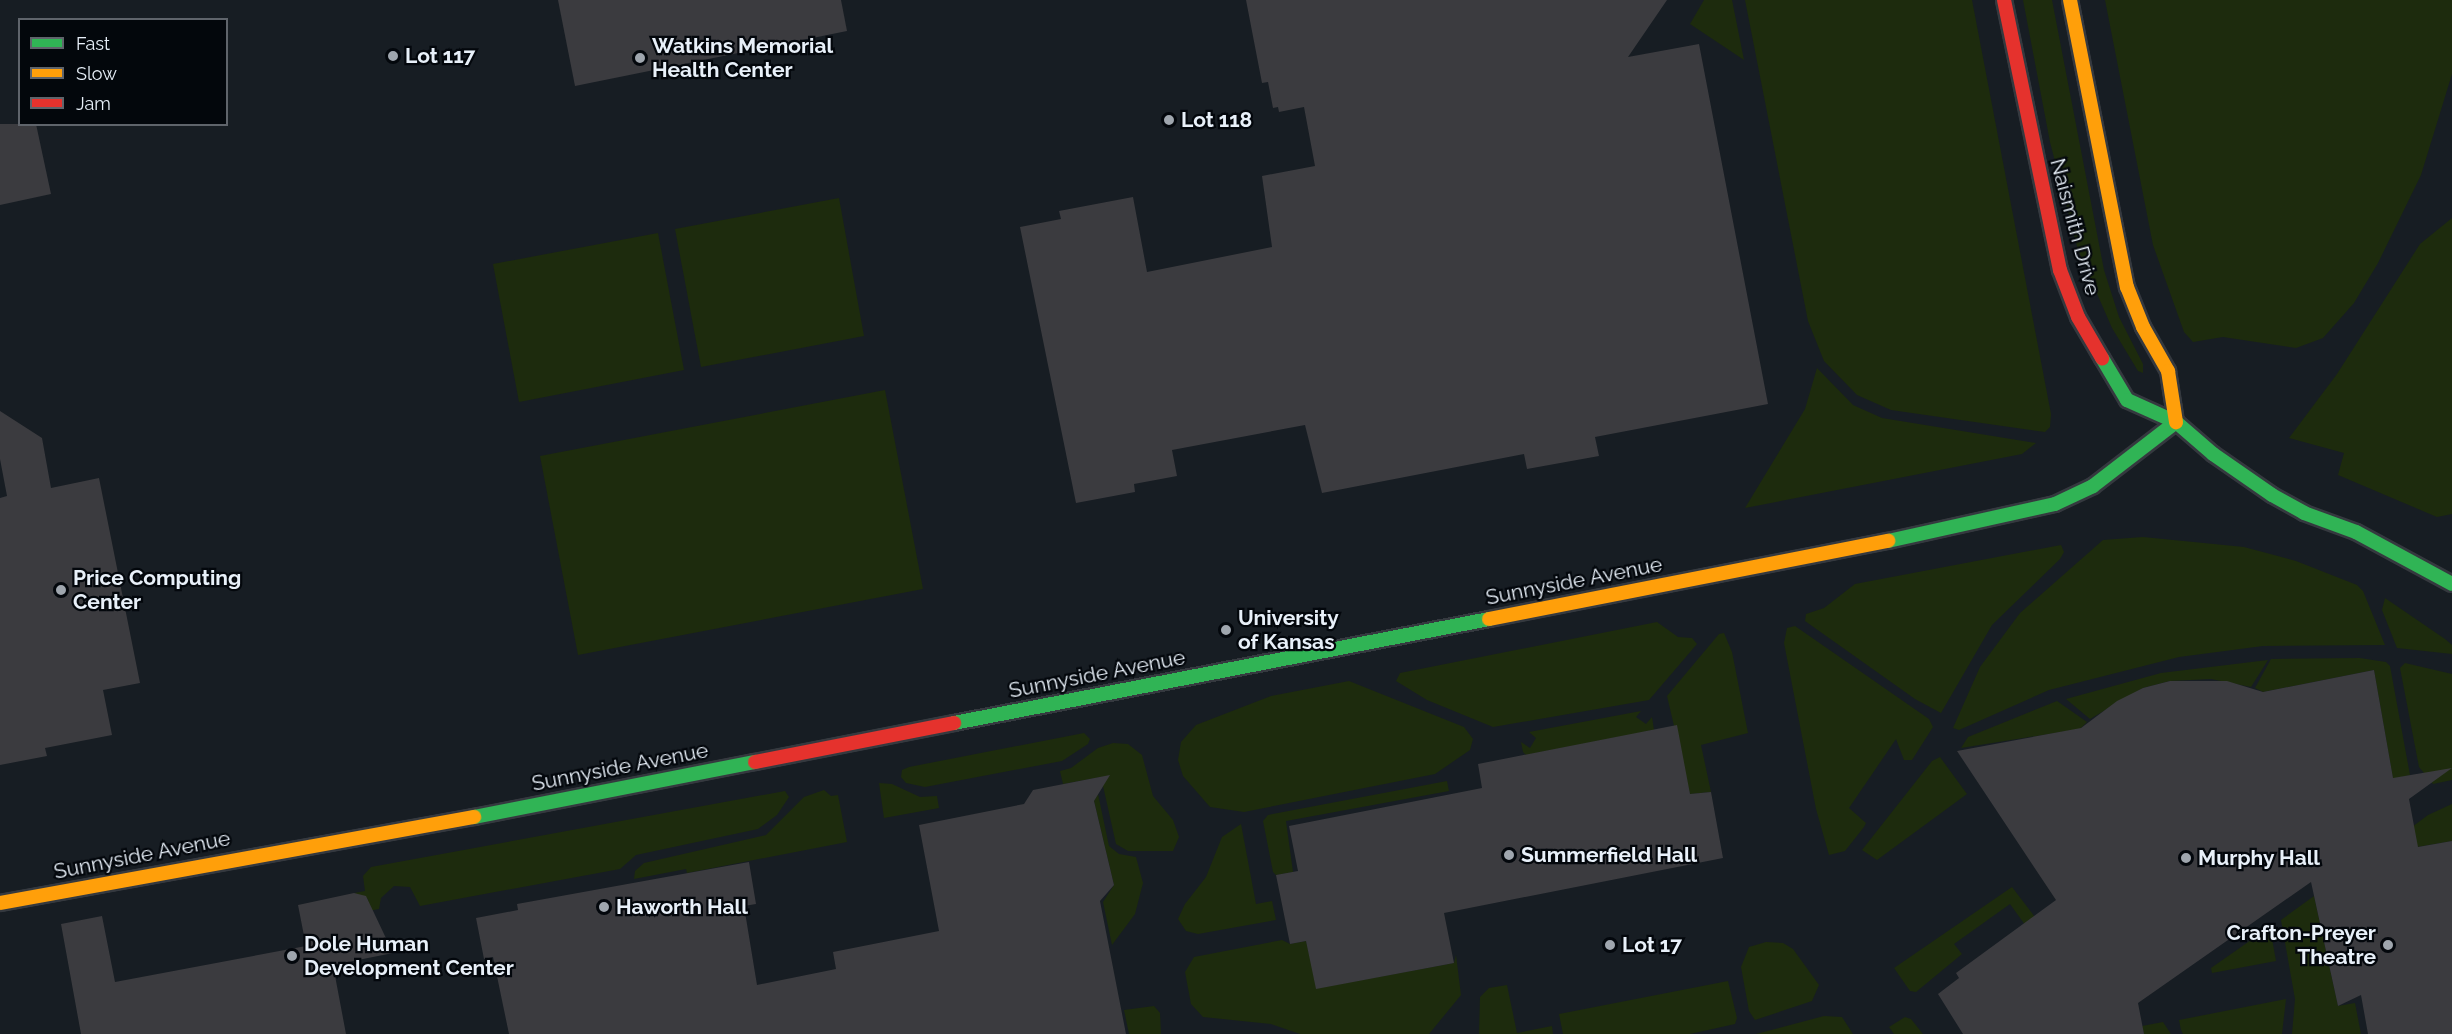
<!DOCTYPE html>
<style>
body{margin:0}
#map{position:relative;width:2452px;height:1034px;overflow:hidden;background:#171d23;font-family:Raleway,sans-serif}
div>[style]{position:absolute}
.green>*{inset:0;background:#1d2b0d}
.building>*{inset:0;background:#3b3b3f}
.roads{filter:drop-shadow(2px 0 #35393f) drop-shadow(-2px 0 #35393f) drop-shadow(0 2px #35393f) drop-shadow(0 -2px #35393f)}
.fast>*{height:14px;margin:-7px;padding:0 7px;transform-origin:7px;border-radius:7px;background:#30b455}
.slow>*{height:14px;margin:-7px;padding:0 7px;transform-origin:7px;border-radius:7px;background:#ff9f0a}
.jam>*{height:14px;margin:-7px;padding:0 7px;transform-origin:7px;border-radius:7px;background:#e5322d}
.dots>*{width:16px;height:16px;translate:-50% -50%;box-sizing:border-box;border:3px solid #03070c;border-radius:50%}
span{translate:-50% -50%;white-space:nowrap;text-align:center;line-height:1.15;-webkit-text-stroke:4.5px #03070c;paint-order:stroke}
.poi-label{font-size:21px;color:#e8f0f9;font-weight:700}
.left{translate:0 -50%;text-align:left}
.right{translate:-100% -50%;text-align:right}
.street-label{font-size:21px;color:#e8f0f9}
.legend{position:absolute;left:18px;top:18px;width:210px;height:108px;box-sizing:border-box;background:#03070c;border:2px solid #5f646b;margin:0;padding:8px 10px;list-style:none;font-size:18px;color:#e8f0f9}
.legend li{display:flex;align-items:center;gap:12px;height:30px}
.legend b{width:30px;border:2px solid #5f646b}
</style>
<div id="map">
<div class="green">
<i style="clip-path:polygon(1704px 0,1732px 0,1744px 60px,1690px 24px)"></i>
<i style="clip-path:polygon(1745px 0,1972px 0,2051px 414px,2050px 427px,2045px 432px,1891px 410px,1857px 395px,1824px 361px,1808px 321px)"></i>
<i style="clip-path:polygon(2023px 0,2052px 0,2104px 270px,2119px 317px,2143px 364px,2143px 373px,2138px 371px,2112px 328px,2078px 250px,2050px 142px)"></i>
<i style="clip-path:polygon(2105px 0,2452px 0,2452px 74px,2421px 175px,2378px 263px,2354px 303px,2323px 338px,2296px 348px,2223px 337px,2193px 342px,2184px 332px,2153px 245px)"></i>
<i style="clip-path:polygon(839px 198px,864px 336px,701px 367px,675px 229px)"></i>
<i style="clip-path:polygon(2452px 218px,2452px 514px,2437px 517px,2338px 475px,2344px 453px,2289px 438px,2337px 374px,2420px 244px)"></i>
<i style="clip-path:polygon(658px 233px,684px 370px,519px 402px,493px 264px)"></i>
<i style="clip-path:polygon(1817px 368px,1853px 405px,1882px 418px,2036px 443px,2022px 454px,1745px 508px,1805px 409px)"></i>
<i style="clip-path:polygon(885px 390px,923px 589px,578px 655px,540px 456px)"></i>
<i style="clip-path:polygon(2143px 537px,2244px 547px,2296px 561px,2357px 585px,2363px 591px,2385px 645px,2263px 646px,2179px 657px,2049px 690px,1959px 730px,1953px 728px,1980px 667px,2020px 613px,2103px 540px)"></i>
<i style="clip-path:polygon(2061px 545px,2064px 552px,2060px 559px,1992px 625px,1941px 713px,1915px 699px,1805px 621px,1806px 614px,1824px 608px,1855px 584px)"></i>
<i style="clip-path:polygon(2385px 598px,2445px 639px,2452px 645px,2452px 654px,2397px 648px,2382px 610px)"></i>
<i style="clip-path:polygon(1657px 622px,1678px 637px,1692px 638px,1697px 644px,1649px 700px,1493px 727px,1427px 700px,1396px 681px,1400px 673px)"></i>
<i style="clip-path:polygon(1795px 626px,1929px 719px,1933px 727px,1912px 760px,1904px 760px,1896px 739px,1849px 808px,1866px 823px,1864px 827px,1845px 851px,1829px 855px,1816px 809px,1784px 643px,1787px 628px)"></i>
<i style="clip-path:polygon(1724px 633px,1732px 652px,1748px 733px,1701px 745px,1711px 792px,1690px 794px,1667px 696px,1719px 634px)"></i>
<i style="clip-path:polygon(2360px 658px,2386px 662px,2390px 666px,2410px 775px,2393px 779px,2374px 670px,2263px 692px,2255px 688px,2271px 659px)"></i>
<i style="clip-path:polygon(2268px 660px,2251px 687px,2211px 679px,2170px 681px,2143px 688px,2090px 719px,2066px 699px,2161px 673px)"></i>
<i style="clip-path:polygon(2405px 663px,2452px 674px,2452px 780px,2433px 784px,2419px 767px,2400px 668px)"></i>
<i style="clip-path:polygon(1349px 681px,1464px 727px,1473px 739px,1470px 750px,1435px 774px,1244px 812px,1210px 807px,1183px 776px,1178px 760px,1181px 742px,1196px 725px,1271px 696px)"></i>
<i style="clip-path:polygon(2057px 701px,2087px 722px,2080px 729px,1961px 748px,1968px 737px)"></i>
<i style="clip-path:polygon(1641px 711px,1636px 717px,1646px 724px,1652px 717px,1654px 730px,1526px 755px,1523px 752px,1521px 742px,1530px 748px,1536px 738px,1529px 732px)"></i>
<i style="clip-path:polygon(1084px 733px,1090px 739px,1088px 744px,1062px 761px,925px 787px,906px 783px,901px 777px,902px 770px,909px 767px)"></i>
<i style="clip-path:polygon(1113px 743px,1128px 744px,1142px 755px,1153px 796px,1173px 820px,1179px 837px,1173px 851px,1128px 851px,1116px 844px,1101px 777px,1063px 784px,1060px 771px,1071px 768px,1098px 748px)"></i>
<i style="clip-path:polygon(1940px 757px,1967px 794px,1877px 860px,1862px 850px,1932px 761px)"></i>
<i style="clip-path:polygon(1447px 781px,1449px 791px,1286px 821px,1293px 872px,1276px 875px,1273px 872px,1263px 821px,1268px 815px)"></i>
<i style="clip-path:polygon(879px 783px,892px 784px,920px 797px,937px 796px,939px 808px,884px 818px)"></i>
<i style="clip-path:polygon(824px 790px,831px 796px,838px 795px,847px 842px,687px 873px,686px 869px,634px 879px,635px 871px,644px 863px,766px 835px,804px 797px)"></i>
<i style="clip-path:polygon(785px 791px,789px 797px,777px 815px,758px 829px,636px 855px,620px 869px,420px 906px,410px 887px,394px 886px,381px 898px,379px 909px,369px 911px,368px 899px,354px 893px,365px 891px,363px 876px,371px 867px)"></i>
<i style="clip-path:polygon(1098px 794px,1109px 846px,1119px 854px,1136px 857px,1143px 883px,1135px 914px,1112px 945px,1103px 902px,1114px 885px,1094px 801px)"></i>
<i style="clip-path:polygon(2452px 804px,2452px 841px,2376px 854px,2428px 815px)"></i>
<i style="clip-path:polygon(1241px 824px,1256px 904px,1272px 901px,1276px 920px,1198px 934px,1186px 931px,1178px 919px,1185px 904px,1206px 877px,1222px 837px)"></i>
<i style="clip-path:polygon(2012px 887px,2038px 921px,2028px 929px,2010px 904px,1954px 944px,1962px 954px,1916px 992px,1910px 991px,1894px 968px)"></i>
<i style="clip-path:polygon(2314px 896px,2338px 1006px,2355px 1003px,2361px 1034px,2292px 1034px,2295px 999px,2281px 920px)"></i>
<i style="clip-path:polygon(2264px 931px,2271px 933px,2276px 961px,2212px 973px,2211px 968px)"></i>
<i style="clip-path:polygon(1282px 940px,1290px 944px,1306px 941px,1318px 988px,1454px 963px,1456px 955px,1461px 995px,1429px 1034px,1300px 1034px,1271px 1024px,1203px 1017px,1191px 1004px,1185px 972px,1194px 957px)"></i>
<i style="clip-path:polygon(1766px 942px,1783px 943px,1793px 949px,1819px 985px,1812px 1001px,1755px 1020px,1749px 1011px,1741px 967px,1749px 947px)"></i>
<i style="clip-path:polygon(1728px 981px,1737px 1018px,1735px 1024px,1690px 1034px,1563px 1034px,1559px 1014px)"></i>
<i style="clip-path:polygon(1507px 985px,1517px 1033px,1552px 1026px,1553px 1034px,1479px 1034px,1480px 997px,1489px 988px)"></i>
<i style="clip-path:polygon(2286px 999px,2282px 1034px,2183px 1034px,2181px 1030px,2179px 1020px)"></i>
<i style="clip-path:polygon(1154px 1006px,1160px 1013px,1161px 1034px,1129px 1034px,1124px 1010px)"></i>
<i style="clip-path:polygon(1824px 1016px,1842px 1017px,1853px 1034px,1756px 1034px)"></i>
<i style="clip-path:polygon(1905px 1017px,1911px 1019px,1923px 1034px,1894px 1034px,1889px 1027px)"></i>
<i style="clip-path:polygon(2163px 1022px,2171px 1034px,2144px 1034px,2142px 1026px)"></i>
</div>
<div class="building">
<i style="clip-path:polygon(558px 0,841px 0,847px 31px,575px 86px)"></i>
<i style="clip-path:polygon(1246px 0,1667px 0,1628px 57px,1699px 44px,1768px 404px,1595px 437px,1599px 456px,1527px 469px,1524px 454px,1322px 493px,1305px 425px,1172px 450px,1177px 476px,1134px 484px,1135px 492px,1076px 503px,1020px 227px,1061px 219px,1059px 211px,1133px 197px,1147px 272px,1272px 247px,1262px 176px,1315px 166px,1304px 107px,1279px 112px,1278px 107px,1273px 108px,1268px 82px,1262px 83px)"></i>
<i style="clip-path:polygon(0 124px,36px 124px,51px 194px,0 205px)"></i>
<i style="clip-path:polygon(0 411px,42px 438px,51px 488px,99px 478px,140px 683px,103px 690px,112px 735px,45px 748px,47px 756px,0 765px,0 498px,7px 496px,0 459px)"></i>
<i style="clip-path:polygon(2374px 670px,2393px 778px,2452px 768px,2409px 799px,2418px 847px,2452px 841px,2452px 1034px,2368px 1034px,2361px 995px,2338px 1006px,2311px 882px,2138px 1003px,2144px 1034px,1963px 1034px,1938px 994px,1959px 978px,1956px 973px,2056px 900px,1957px 751px,2081px 728px,2117px 701px,2143px 688px,2170px 681px,2227px 681px,2263px 692px)"></i>
<i style="clip-path:polygon(1677px 725px,1690px 794px,1711px 792px,1723px 858px,1444px 913px,1454px 963px,1316px 989px,1306px 941px,1290px 944px,1276px 875px,1298px 871px,1289px 826px,1482px 788px,1478px 764px)"></i>
<i style="clip-path:polygon(1110px 775px,1094px 801px,1114px 885px,1100px 901px,1126px 1034px,509px 1034px,493px 957px,484px 959px,476px 918px,518px 910px,517px 904px,749px 862px,756px 904px,744px 906px,757px 985px,836px 969px,833px 952px,939px 931px,919px 825px,1024px 804px,1033px 790px)"></i>
<i style="clip-path:polygon(354px 893px,366px 896px,393px 953px,333px 965px,346px 1034px,81px 1034px,61px 924px,102px 916px,115px 982px,306px 946px,298px 905px)"></i>
</div>
<div class="roads">
<div class="fast">
<i style="left:2102px;top:358px;width:49px;rotate:59.2deg"></i>
<i style="left:2127px;top:400px;width:54px;rotate:24.2deg"></i>
<i style="left:2176px;top:422px;width:49px;rotate:40.9deg"></i>
<i style="left:2213px;top:454px;width:72px;rotate:34.8deg"></i>
<i style="left:2272px;top:495px;width:37px;rotate:29deg"></i>
<i style="left:2304px;top:513px;width:55px;rotate:20.1deg"></i>
<i style="left:2356px;top:532px;width:109px;rotate:28.4deg"></i>
<i style="left:1888px;top:541px;width:171px;rotate:-12.5deg"></i>
<i style="left:2055px;top:504px;width:42px;rotate:-25.3deg"></i>
<i style="left:2093px;top:486px;width:105px;rotate:-37.6deg"></i>
<i style="left:954px;top:723px;width:545px;rotate:-11deg"></i>
<i style="left:474px;top:817px;width:286px;rotate:-11.1deg"></i>
</div>
<div class="slow">
<i style="left:2070px;top:0;width:293px;rotate:78.8deg"></i>
<i style="left:2127px;top:287px;width:43px;rotate:68.2deg"></i>
<i style="left:2143px;top:327px;width:51px;rotate:60.4deg"></i>
<i style="left:2168px;top:371px;width:52px;rotate:81.1deg"></i>
<i style="left:1489px;top:619px;width:407px;rotate:-11.1deg"></i>
<i style="left:0;top:903px;width:482px;rotate:-10.3deg"></i>
</div>
<div class="jam">
<i style="left:2004px;top:0;width:276px;rotate:78.3deg"></i>
<i style="left:2060px;top:270px;width:50px;rotate:69deg"></i>
<i style="left:2078px;top:317px;width:48px;rotate:59.7deg"></i>
<i style="left:755px;top:762px;width:203px;rotate:-11.1deg"></i>
</div>
</div>
<div class="dots">
<i style="left:393px;top:56px;background:#9fa6ae"></i>
<i style="left:640px;top:58px;background:#9fa6ae"></i>
<i style="left:1169px;top:120px;background:#9fa6ae"></i>
<i style="left:61px;top:590px;background:#9fa6ae"></i>
<i style="left:1226px;top:630px;background:#9fa6ae"></i>
<i style="left:1509px;top:855px;background:#9fa6ae"></i>
<i style="left:2186px;top:858px;background:#9fa6ae"></i>
<i style="left:604px;top:907px;background:#9fa6ae"></i>
<i style="left:1610px;top:945px;background:#9fa6ae"></i>
<i style="left:2388px;top:945px;background:#9fa6ae"></i>
<i style="left:292px;top:956px;background:#9fa6ae"></i>
</div>
<div class="poi-label">
<span class="left" style="left:652px;top:58px">Watkins Memorial<br>Health Center</span>
<span class="left" style="left:405px;top:56px">Lot 117</span>
<span class="left" style="left:1181px;top:120px">Lot 118</span>
<span class="left" style="left:73px;top:590px">Price Computing<br>Center</span>
<span class="left" style="left:1238px;top:630px">University<br>of Kansas</span>
<span class="left" style="left:1521px;top:855px">Summerfield Hall</span>
<span class="left" style="left:2198px;top:858px">Murphy Hall</span>
<span class="left" style="left:616px;top:907px">Haworth Hall</span>
<span class="right" style="left:2376px;top:945px">Crafton-Preyer<br>Theatre</span>
<span class="left" style="left:304px;top:956px">Dole Human<br>Development Center</span>
<span class="left" style="left:1622px;top:945px">Lot 17</span>
</div>
<div class="street-label">
<span style="left:2075px;top:227px;rotate:75deg">Naismith Drive</span>
<span style="left:1574px;top:581px;rotate:-11deg">Sunnyside Avenue</span>
<span style="left:1097px;top:674px;rotate:-11deg">Sunnyside Avenue</span>
<span style="left:620px;top:767px;rotate:-11deg">Sunnyside Avenue</span>
<span style="left:142px;top:855px;rotate:-11deg">Sunnyside Avenue</span>
</div>
<ul class="legend">
<li><b style="height:8px;background:#30b455"></b>Fast</li>
<li><b style="height:8px;background:#ff9f0a"></b>Slow</li>
<li><b style="height:8px;background:#e5322d"></b>Jam</li>
</ul>
</div>
